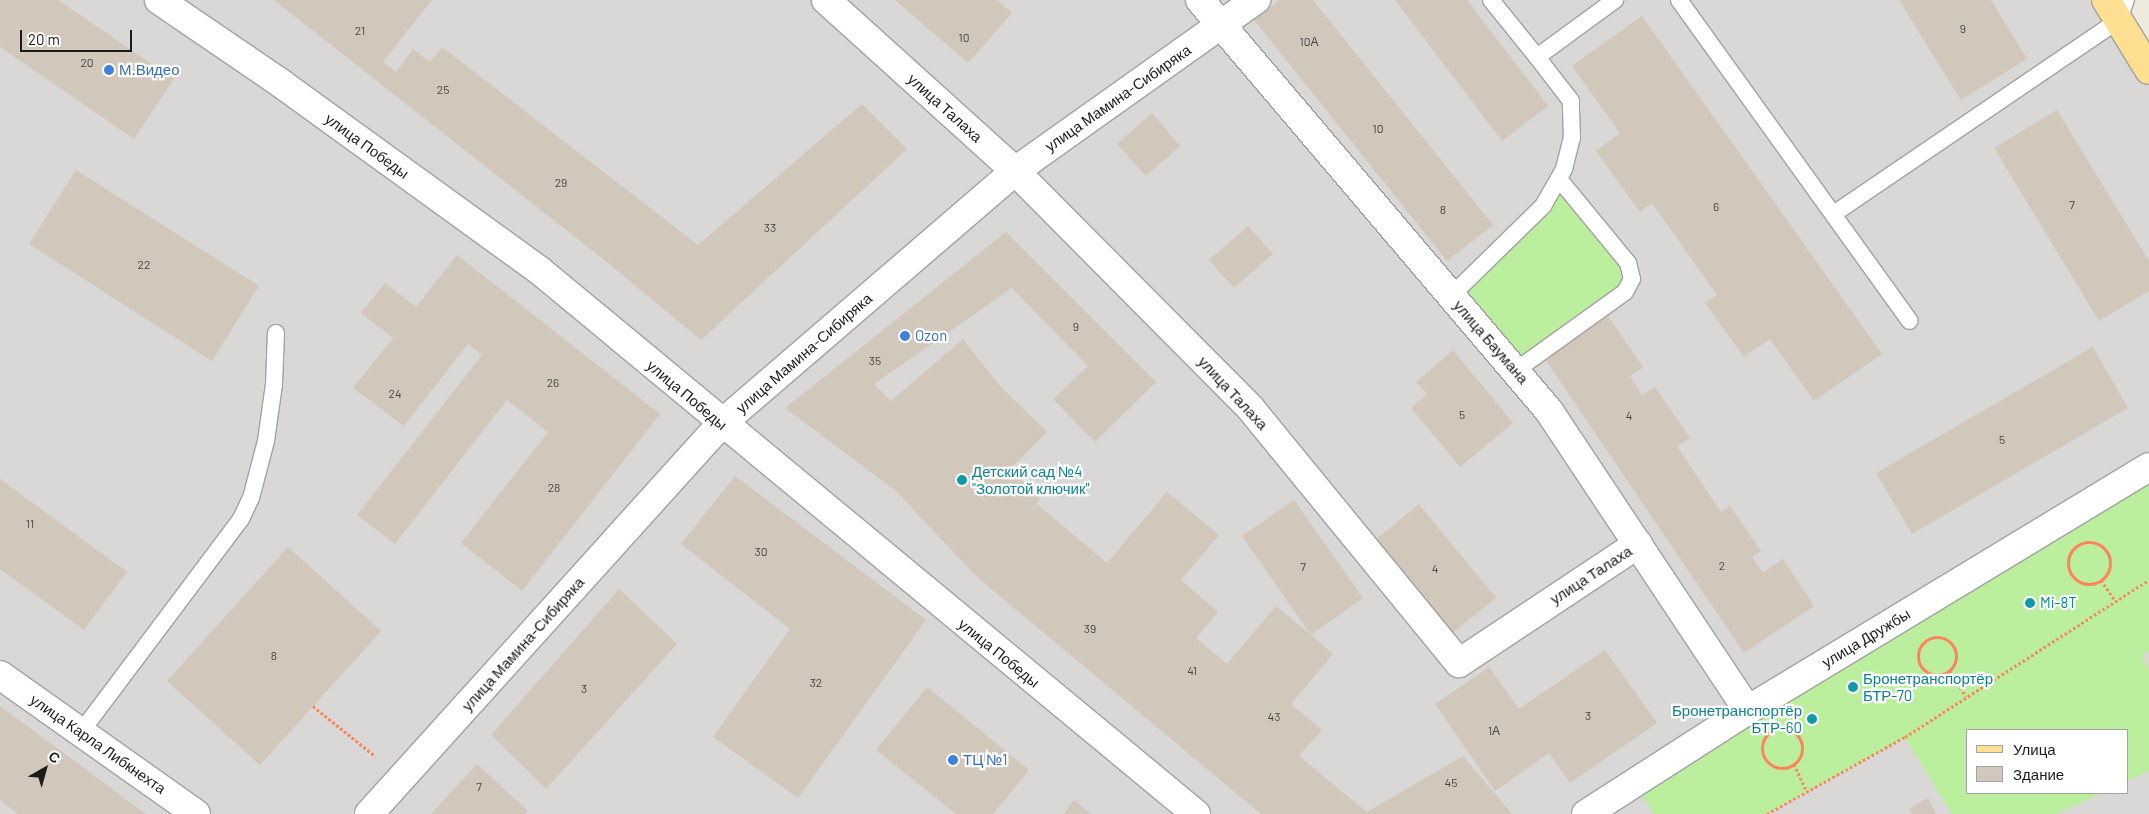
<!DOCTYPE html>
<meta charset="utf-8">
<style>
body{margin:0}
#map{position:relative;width:2149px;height:814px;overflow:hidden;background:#eeebde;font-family:Barlow,sans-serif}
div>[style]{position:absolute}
.residential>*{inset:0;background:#d9d8d7}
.grass>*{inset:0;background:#bbef9d}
.building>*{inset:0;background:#d1c7bb}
.path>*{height:3px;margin-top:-1.5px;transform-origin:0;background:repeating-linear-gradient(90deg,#ff845e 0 2.5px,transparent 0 5px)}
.path>.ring{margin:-1.5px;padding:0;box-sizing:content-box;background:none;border:3px solid #ff845e;border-radius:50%}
.roads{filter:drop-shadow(1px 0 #a2a2a2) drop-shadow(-1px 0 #a2a2a2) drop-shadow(0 1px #a2a2a2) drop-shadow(0 -1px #a2a2a2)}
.lane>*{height:16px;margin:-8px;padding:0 8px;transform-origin:8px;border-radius:8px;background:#fff}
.street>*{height:28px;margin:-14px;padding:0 14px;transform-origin:14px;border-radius:14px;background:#fff}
.primary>*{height:28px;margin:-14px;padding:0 14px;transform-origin:14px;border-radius:14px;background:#ffdf92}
.dots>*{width:14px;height:14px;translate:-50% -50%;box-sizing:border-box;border:2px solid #fff;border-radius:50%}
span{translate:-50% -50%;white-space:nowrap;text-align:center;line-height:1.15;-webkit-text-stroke:4.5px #fff;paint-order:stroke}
.number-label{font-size:12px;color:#484643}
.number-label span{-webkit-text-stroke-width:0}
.shop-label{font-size:15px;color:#366cbe}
.left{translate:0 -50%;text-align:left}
.street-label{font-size:15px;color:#1b1b1b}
.culture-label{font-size:15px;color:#0d838f}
.right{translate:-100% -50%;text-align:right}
.legend{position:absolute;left:1966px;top:729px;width:162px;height:65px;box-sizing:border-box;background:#fff;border:1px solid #a4a4a4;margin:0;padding:6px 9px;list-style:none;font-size:15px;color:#1b1b1b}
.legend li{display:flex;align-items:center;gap:10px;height:25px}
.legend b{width:25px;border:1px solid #a4a4a4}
.north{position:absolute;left:20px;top:744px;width:50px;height:50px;-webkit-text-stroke:4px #fff;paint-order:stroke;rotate:38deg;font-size:14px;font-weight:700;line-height:20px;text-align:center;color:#1b1b1b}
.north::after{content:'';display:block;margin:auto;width:18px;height:22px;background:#1b1b1b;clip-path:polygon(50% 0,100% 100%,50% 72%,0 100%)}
.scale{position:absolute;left:20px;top:30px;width:112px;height:22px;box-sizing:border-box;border:2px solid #1b1b1b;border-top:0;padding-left:6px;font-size:15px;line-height:18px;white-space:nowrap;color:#1b1b1b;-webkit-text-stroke:4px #fff;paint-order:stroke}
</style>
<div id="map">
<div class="residential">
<i style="clip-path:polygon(evenodd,0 0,2106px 0,2149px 70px,2149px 814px,0 814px,0 0,1968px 730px,2128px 730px,2128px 793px,1968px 793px,1968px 730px)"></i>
</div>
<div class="grass">
<i style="clip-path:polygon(1559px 179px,1632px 279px,1515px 371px,1451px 296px)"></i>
<i style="clip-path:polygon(2149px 467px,2149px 651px,2142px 655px,2149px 670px,2149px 771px,2128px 781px,2128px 730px,1968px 730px,1968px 793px,2102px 793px,2056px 814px,1952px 814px,1905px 738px,1767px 814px,1654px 814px,1634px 783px)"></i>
</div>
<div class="building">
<i style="clip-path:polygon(0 0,58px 0,174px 79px,134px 139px,0 47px)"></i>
<i style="clip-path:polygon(274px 0,432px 0,383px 62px,396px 72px,413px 49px,430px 62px,442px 47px,698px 245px,862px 104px,907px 149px,701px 340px,608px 263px)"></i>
<i style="clip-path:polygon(895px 0,997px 0,1012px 13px,968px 63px)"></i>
<i style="clip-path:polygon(1280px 0,1313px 0,1493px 225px,1447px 261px,1254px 20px)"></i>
<i style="clip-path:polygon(1395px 0,1467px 0,1548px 106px,1502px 141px)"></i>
<i style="clip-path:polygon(1899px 0,1991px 0,2027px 59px,1961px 100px)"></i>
<i style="clip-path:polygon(1642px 16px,1882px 354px,1814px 401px,1770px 339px,1744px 357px,1705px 303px,1717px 295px,1652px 203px,1640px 212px,1596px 151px,1620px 133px,1572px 66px)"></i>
<i style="clip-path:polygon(2057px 110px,2149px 261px,2149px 291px,2099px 321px,1994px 148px)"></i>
<i style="clip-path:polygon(1152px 113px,1180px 146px,1146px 176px,1117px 144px)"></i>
<i style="clip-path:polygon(76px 170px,259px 286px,212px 361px,29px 244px)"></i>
<i style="clip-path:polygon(1248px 226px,1273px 254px,1234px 288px,1209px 260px)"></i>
<i style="clip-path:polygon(1006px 232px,1156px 382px,1095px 442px,1053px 399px,1088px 366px,1012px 288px,874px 384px,891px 401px,963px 339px,999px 385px,1047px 432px,1010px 469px,1040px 499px,1026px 516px,1037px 504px,1107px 563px,1167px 492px,1219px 535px,1181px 580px,1218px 612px,1196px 638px,1227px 664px,1276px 606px,1311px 635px,1242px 536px,1294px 500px,1363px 598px,1311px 635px,1333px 654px,1291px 704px,1322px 730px,1299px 756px,1367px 812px,1463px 756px,1512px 814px,1261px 814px,977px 577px,895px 490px,785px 408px)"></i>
<i style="clip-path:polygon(457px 255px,660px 414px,522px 591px,461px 543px,548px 432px,507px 400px,395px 544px,357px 515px,482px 355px,468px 344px,404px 426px,353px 388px,393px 338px,361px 313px,385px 283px,416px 307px)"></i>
<i style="clip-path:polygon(1608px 316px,1643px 367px,1630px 376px,1642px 395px,1655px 387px,1690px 438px,1677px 446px,1721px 512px,1730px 506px,1761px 551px,1752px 557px,1763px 573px,1783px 559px,1814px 606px,1744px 653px,1545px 359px)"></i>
<i style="clip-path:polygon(2093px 347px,2128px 408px,1912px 534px,1876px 473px)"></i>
<i style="clip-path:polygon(1453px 350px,1513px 423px,1460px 467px,1411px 408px,1427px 394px,1416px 382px)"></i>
<i style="clip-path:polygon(735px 476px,926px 620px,798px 798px,713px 737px,790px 629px,681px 544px)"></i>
<i style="clip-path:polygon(0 479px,127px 572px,84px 630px,0 569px)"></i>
<i style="clip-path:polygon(1419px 504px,1496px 598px,1451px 634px,1374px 541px)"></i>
<i style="clip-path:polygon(288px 547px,381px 631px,260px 765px,167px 681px)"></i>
<i style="clip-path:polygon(619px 589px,677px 644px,546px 789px,491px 735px)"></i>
<i style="clip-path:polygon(1605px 650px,1657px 723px,1570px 783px,1549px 753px,1495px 791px,1435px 704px,1489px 667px,1519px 709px)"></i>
<i style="clip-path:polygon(927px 687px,1029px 770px,993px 814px,956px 814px,876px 750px)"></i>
<i style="clip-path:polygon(0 706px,146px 814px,18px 814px,0 800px)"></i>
<i style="clip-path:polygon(477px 764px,528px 811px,525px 814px,431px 814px)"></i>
<i style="clip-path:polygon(1928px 798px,1936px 814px,1912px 814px,1909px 809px)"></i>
<i style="clip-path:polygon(1074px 800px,1091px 814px,1063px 814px)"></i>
</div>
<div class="path">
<i class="ring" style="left:2068px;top:542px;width:39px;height:39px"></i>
<i style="left:2101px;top:580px;width:25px;rotate:56deg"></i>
<i class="ring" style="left:1918px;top:637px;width:35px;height:35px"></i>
<i style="left:1950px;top:670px;width:31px;rotate:59deg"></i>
<i style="left:313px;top:706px;width:80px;rotate:38.9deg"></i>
<i class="ring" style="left:1762px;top:728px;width:37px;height:37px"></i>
<i style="left:1794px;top:764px;width:29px;rotate:65deg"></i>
<i style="left:1767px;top:814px;width:158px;rotate:-29.2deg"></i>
<i style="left:1905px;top:737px;width:290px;rotate:-32.8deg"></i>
</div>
<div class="roads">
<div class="lane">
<i style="left:1491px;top:0;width:73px;rotate:51.1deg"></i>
<i style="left:1537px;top:57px;width:97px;rotate:-36.2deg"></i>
<i style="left:1679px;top:0;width:395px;rotate:54.3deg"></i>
<i style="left:1835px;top:213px;width:343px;rotate:-34.2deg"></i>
<i style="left:2119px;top:20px;width:21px;rotate:-71deg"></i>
<i style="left:1451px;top:296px;width:129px;rotate:-44.4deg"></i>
<i style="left:1543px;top:206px;width:43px;rotate:-60.4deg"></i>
<i style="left:1564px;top:169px;width:32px;rotate:-76deg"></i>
<i style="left:1572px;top:138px;width:37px;rotate:-92deg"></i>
<i style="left:1571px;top:101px;width:56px;rotate:-127.7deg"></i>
<i style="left:1515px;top:371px;width:135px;rotate:-35.7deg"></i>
<i style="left:1625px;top:292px;width:15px;rotate:-62deg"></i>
<i style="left:1632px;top:279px;width:16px;rotate:-104deg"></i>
<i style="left:1628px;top:263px;width:109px;rotate:-129.4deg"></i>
<i style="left:81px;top:732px;width:266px;rotate:-53.1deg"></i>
<i style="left:241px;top:519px;width:23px;rotate:-65deg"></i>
<i style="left:251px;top:498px;width:59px;rotate:-75.3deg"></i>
<i style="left:266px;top:441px;width:58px;rotate:-82deg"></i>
<i style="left:274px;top:384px;width:51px;rotate:-87.8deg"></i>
</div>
<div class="street">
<i style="left:159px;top:0;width:149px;rotate:34.3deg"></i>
<i style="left:282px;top:84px;width:317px;rotate:35.9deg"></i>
<i style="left:539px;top:270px;width:853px;rotate:39.62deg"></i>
<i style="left:826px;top:0;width:255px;rotate:42.1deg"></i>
<i style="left:1015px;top:171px;width:335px;rotate:45.2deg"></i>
<i style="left:1251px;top:409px;width:328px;rotate:50.7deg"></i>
<i style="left:1459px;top:663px;width:215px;rotate:-33.6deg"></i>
<i style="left:1200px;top:0;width:539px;rotate:49.66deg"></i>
<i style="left:1549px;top:411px;width:359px;rotate:56.4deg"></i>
<i style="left:0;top:675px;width:240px;rotate:35.3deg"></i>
<i style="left:369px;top:814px;width:525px;rotate:-47.93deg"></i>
<i style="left:721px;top:424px;width:388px;rotate:-40.7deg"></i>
<i style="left:1015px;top:171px;width:296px;rotate:-35.4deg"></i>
<i style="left:1586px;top:814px;width:202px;rotate:-32.7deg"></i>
<i style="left:1756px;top:705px;width:459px;rotate:-31.2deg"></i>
</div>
<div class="primary">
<i style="left:2106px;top:0;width:82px;rotate:58.4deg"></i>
</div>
</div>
<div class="dots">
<i style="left:109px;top:70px;background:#3f7fe0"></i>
<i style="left:905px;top:336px;background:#3f7fe0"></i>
<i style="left:962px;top:480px;background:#0f9aa8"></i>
<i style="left:2030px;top:603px;background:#0f9aa8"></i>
<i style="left:1853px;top:687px;background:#0f9aa8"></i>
<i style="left:1812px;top:719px;background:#0f9aa8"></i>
<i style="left:953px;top:760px;background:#3f7fe0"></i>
</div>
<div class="number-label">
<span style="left:1963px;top:29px">9</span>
<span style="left:360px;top:31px">21</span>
<span style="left:964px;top:38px">10</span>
<span style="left:1309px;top:42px">10А</span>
<span style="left:87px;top:63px">20</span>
<span style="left:443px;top:90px">25</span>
<span style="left:1378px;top:129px">10</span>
<span style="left:561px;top:183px">29</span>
<span style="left:2072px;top:205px">7</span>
<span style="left:1716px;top:207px">6</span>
<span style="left:1443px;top:210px">8</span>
<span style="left:770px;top:228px">33</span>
<span style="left:144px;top:265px">22</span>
<span style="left:1076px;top:327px">9</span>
<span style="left:875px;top:361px">35</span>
<span style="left:553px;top:383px">26</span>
<span style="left:395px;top:394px">24</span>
<span style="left:1462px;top:415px">5</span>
<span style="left:1629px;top:416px">4</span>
<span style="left:2002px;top:440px">5</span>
<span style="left:554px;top:488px">28</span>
<span style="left:30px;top:524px">11</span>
<span style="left:761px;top:552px">30</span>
<span style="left:1722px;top:566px">2</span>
<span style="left:1303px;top:567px">7</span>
<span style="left:1435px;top:569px">4</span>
<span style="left:1090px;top:629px">39</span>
<span style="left:274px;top:656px">8</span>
<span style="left:1192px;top:671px">41</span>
<span style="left:816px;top:683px">32</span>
<span style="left:584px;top:689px">3</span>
<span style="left:1588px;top:716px">3</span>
<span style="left:1274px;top:717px">43</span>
<span style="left:1494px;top:731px">1А</span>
<span style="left:1451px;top:783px">45</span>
<span style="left:479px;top:787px">7</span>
</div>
<div class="shop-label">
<span class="left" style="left:119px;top:70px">М.Видео</span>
<span class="left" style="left:915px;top:336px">Ozon</span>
<span class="left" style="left:963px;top:760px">ТЦ №1</span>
</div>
<div class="street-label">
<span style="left:1118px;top:98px;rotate:-35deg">улица Мамина-Сибиряка</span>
<span style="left:945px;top:108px;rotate:42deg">улица Талаха</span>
<span style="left:367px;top:146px;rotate:36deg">улица Победы</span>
<span style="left:1491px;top:342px;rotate:49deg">улица Баумана</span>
<span style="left:804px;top:353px;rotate:-41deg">улица Мамина-Сибиряка</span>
<span style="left:1233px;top:393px;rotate:47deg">улица Талаха</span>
<span style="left:687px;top:395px;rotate:40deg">улица Победы</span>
<span style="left:1591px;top:575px;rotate:-33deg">улица Талаха</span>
<span style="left:1866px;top:638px;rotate:-31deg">улица Дружбы</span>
<span style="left:523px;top:644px;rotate:-48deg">улица Мамина-Сибиряка</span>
<span style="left:999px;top:653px;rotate:39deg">улица Победы</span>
<span style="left:98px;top:744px;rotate:35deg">улица Карла Либкнехта</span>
</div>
<div class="culture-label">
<span class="left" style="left:972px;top:480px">Детский сад №4<br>"Золотой ключик"</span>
<span class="left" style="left:2040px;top:603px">Mi-8T</span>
<span class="left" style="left:1863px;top:687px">Бронетранспортёр<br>БТР-70</span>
<span class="right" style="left:1802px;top:719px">Бронетранспортёр<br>БТР-60</span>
</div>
<ul class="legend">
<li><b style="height:6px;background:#ffdf92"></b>Улица</li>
<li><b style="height:14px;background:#d1c7bb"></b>Здание</li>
</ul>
<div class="north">С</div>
<div class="scale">20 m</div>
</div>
